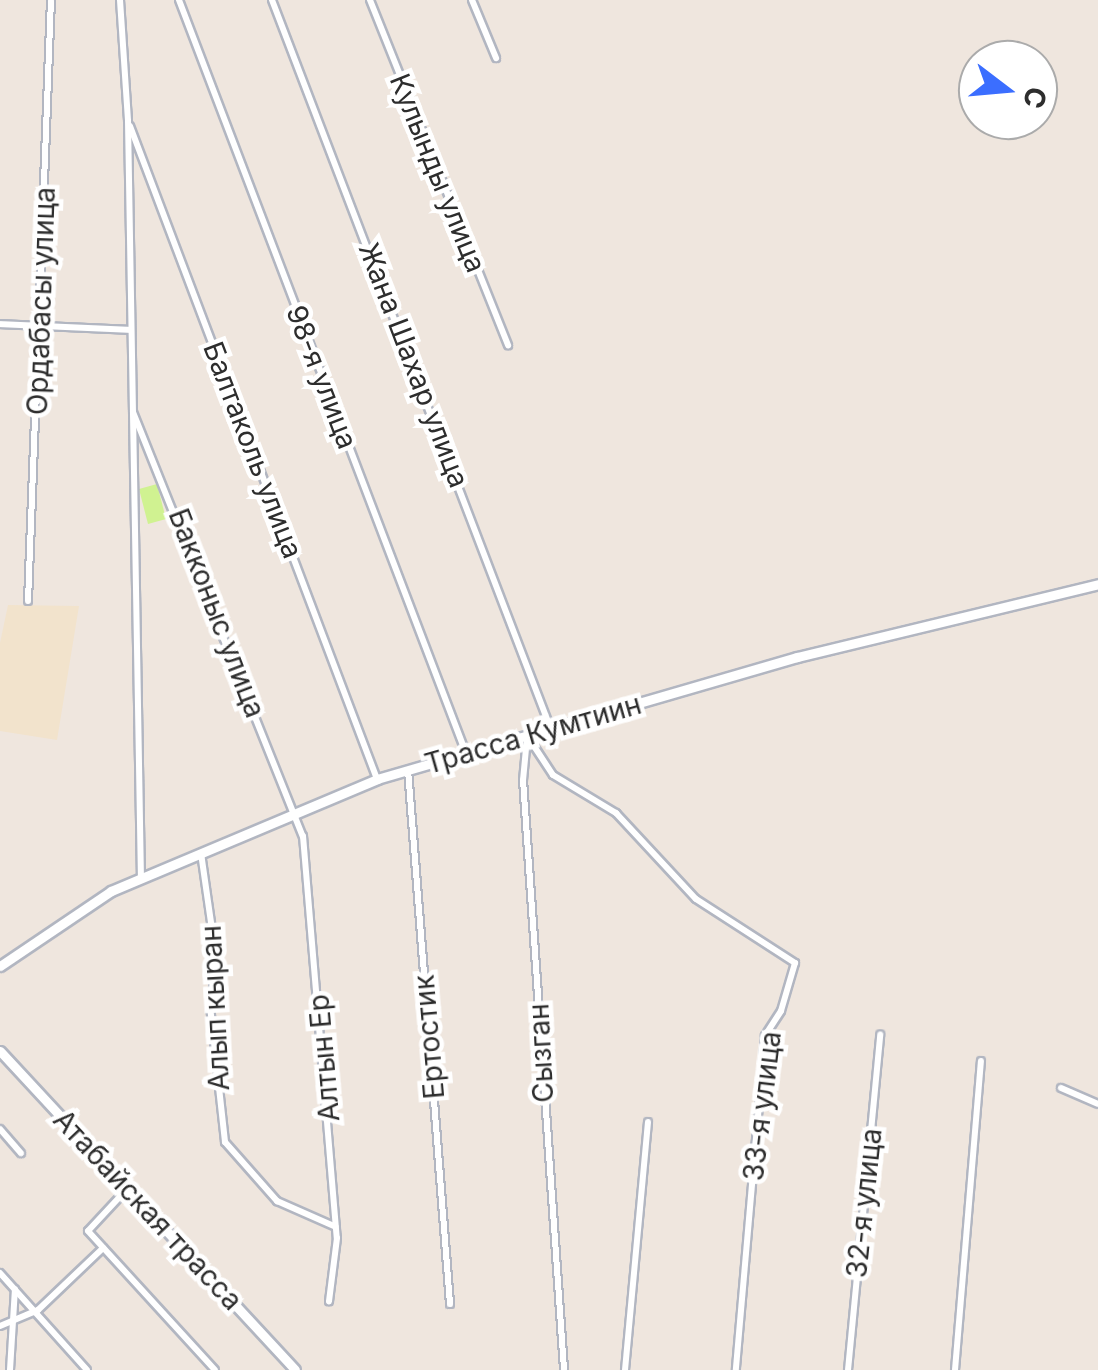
<!DOCTYPE html>
<meta charset="utf-8">
<style>
body{margin:0}
#map{position:relative;width:1098px;height:1370px;overflow:hidden;background:#efe6de;font-family:Inter,sans-serif}
div>[style]{position:absolute}
.education>*{inset:0;background:#f2e3cc}
.pitch>*{inset:0;background:#d0f291}
.roads{filter:drop-shadow(2px 0 #b2b6c1) drop-shadow(-2px 0 #b2b6c1) drop-shadow(0 2px #b2b6c1) drop-shadow(0 -2px #b2b6c1)}
.minor>*{height:6px;margin:-3px;padding:0 3px;transform-origin:3px;border-radius:3px;background:#fff}
.tertiary>*{height:9px;margin:-4.5px;padding:0 4.5px;transform-origin:4.5px;border-radius:4.5px;background:#fff}
.secondary>*{height:9px;margin:-4.5px;padding:0 4.5px;transform-origin:4.5px;border-radius:4.5px;background:#fff}
span{translate:-50% -50%;white-space:nowrap;text-align:center;line-height:1.15;-webkit-text-stroke:9px #fff;paint-order:stroke}
.street-label{font-size:28px;color:#2d2d2d}
.north{position:absolute;left:958px;top:40px;width:100px;height:100px;box-sizing:border-box;background:#fff;border:2px solid #ababab;border-radius:50%;rotate:106deg;font-size:28px;font-weight:700;line-height:40px;text-align:center;color:#2d2d2d}
.north::after{content:'';display:block;margin:auto;width:35px;height:45px;background:#3b6eff;clip-path:polygon(50% 0,100% 100%,50% 72%,0 100%)}
</style>
<div id="map">
<div class="education">
<i style="clip-path:polygon(8px 605px,79px 606px,57px 740px,0 731px,0 643px)"></i>
</div>
<div class="pitch">
<i style="clip-path:polygon(157px 484px,166px 519px,148px 524px,139px 489px)"></i>
</div>
<div class="roads">
<div class="minor">
<i style="left:120px;top:0;width:121px;rotate:86.2deg"></i>
<i style="left:128px;top:121px;width:757px;rotate:89.02deg"></i>
<i style="left:179px;top:0;width:806px;rotate:69.14deg"></i>
<i style="left:272px;top:0;width:784px;rotate:69.07deg"></i>
<i style="left:370px;top:0;width:372px;rotate:68.2deg"></i>
<i style="left:472px;top:0;width:63px;rotate:67.5deg"></i>
<i style="left:130px;top:126px;width:698px;rotate:69.28deg"></i>
<i style="left:0;top:324px;width:130px;rotate:2.6deg"></i>
<i style="left:133px;top:412px;width:457px;rotate:68.2deg"></i>
<i style="left:303px;top:836px;width:403px;rotate:85.2deg"></i>
<i style="left:337px;top:1238px;width:64px;rotate:97.2deg"></i>
<i style="left:28px;top:601px;width:601px;rotate:-87.81deg"></i>
<i style="left:528px;top:737px;width:45px;rotate:56.7deg"></i>
<i style="left:553px;top:775px;width:74px;rotate:31.1deg"></i>
<i style="left:616px;top:813px;width:117px;rotate:47.1deg"></i>
<i style="left:696px;top:899px;width:118px;rotate:32.9deg"></i>
<i style="left:795px;top:963px;width:50px;rotate:106.3deg"></i>
<i style="left:781px;top:1011px;width:30px;rotate:123deg"></i>
<i style="left:765px;top:1036px;width:335px;rotate:95deg"></i>
<i style="left:527px;top:738px;width:42px;rotate:95.4deg"></i>
<i style="left:523px;top:780px;width:591px;rotate:86.02deg"></i>
<i style="left:408px;top:770px;width:536px;rotate:85.5deg"></i>
<i style="left:201px;top:853px;width:112px;rotate:81.8deg"></i>
<i style="left:217px;top:964px;width:43px;rotate:99.5deg"></i>
<i style="left:210px;top:1006px;width:137px;rotate:83.7deg"></i>
<i style="left:225px;top:1142px;width:79px;rotate:48.6deg"></i>
<i style="left:277px;top:1201px;width:64px;rotate:23.8deg"></i>
<i style="left:1061px;top:1088px;width:40px;rotate:23.4deg"></i>
<i style="left:0;top:1129px;width:32px;rotate:49deg"></i>
<i style="left:127px;top:1189px;width:57px;rotate:132.9deg"></i>
<i style="left:88px;top:1231px;width:188px;rotate:47.6deg"></i>
<i style="left:0;top:1273px;width:130px;rotate:48.1deg"></i>
<i style="left:0;top:1326px;width:41px;rotate:-22.8deg"></i>
<i style="left:38px;top:1310px;width:90px;rotate:-43.6deg"></i>
<i style="left:10px;top:1370px;width:81px;rotate:-86.5deg"></i>
<i style="left:625px;top:1370px;width:249px;rotate:-84.7deg"></i>
<i style="left:848px;top:1370px;width:337px;rotate:-84.5deg"></i>
<i style="left:955px;top:1370px;width:310px;rotate:-85.2deg"></i>
</div>
<div class="tertiary">
<i style="left:0;top:966px;width:134px;rotate:-34deg"></i>
<i style="left:111px;top:891px;width:289px;rotate:-22.8deg"></i>
<i style="left:377px;top:779px;width:437px;rotate:-16.2deg"></i>
<i style="left:797px;top:657px;width:310px;rotate:-13.6deg"></i>
</div>
<div class="secondary">
<i style="left:0;top:1051px;width:434px;rotate:47.2deg"></i>
</div>
</div>
<div class="street-label">
<span style="left:438px;top:173px;rotate:68deg">Кулынды улица</span>
<span style="left:41px;top:301px;rotate:-88deg">Ордабасы улица</span>
<span style="left:414px;top:365px;rotate:69deg">Жана Шахар улица</span>
<span style="left:322px;top:377px;rotate:69deg">98-я улица</span>
<span style="left:253px;top:450px;rotate:69deg">Балтаколь улица</span>
<span style="left:217px;top:613px;rotate:69deg">Бакконыс улица</span>
<span style="left:533px;top:734px;rotate:-16deg">Трасса Кумтиин</span>
<span style="left:215px;top:1008px;rotate:-93deg">Алып кыран</span>
<span style="left:429px;top:1037px;rotate:-95deg">Ертостик</span>
<span style="left:541px;top:1053px;rotate:-93deg">Сызган</span>
<span style="left:324px;top:1058px;rotate:-95deg">Алтын Ер</span>
<span style="left:762px;top:1106px;rotate:-83deg">33-я улица</span>
<span style="left:864px;top:1203px;rotate:-84deg">32-я улица</span>
<span style="left:148px;top:1210px;rotate:47deg">Атабайская трасса</span>
</div>
<div class="north">С</div>
</div>
